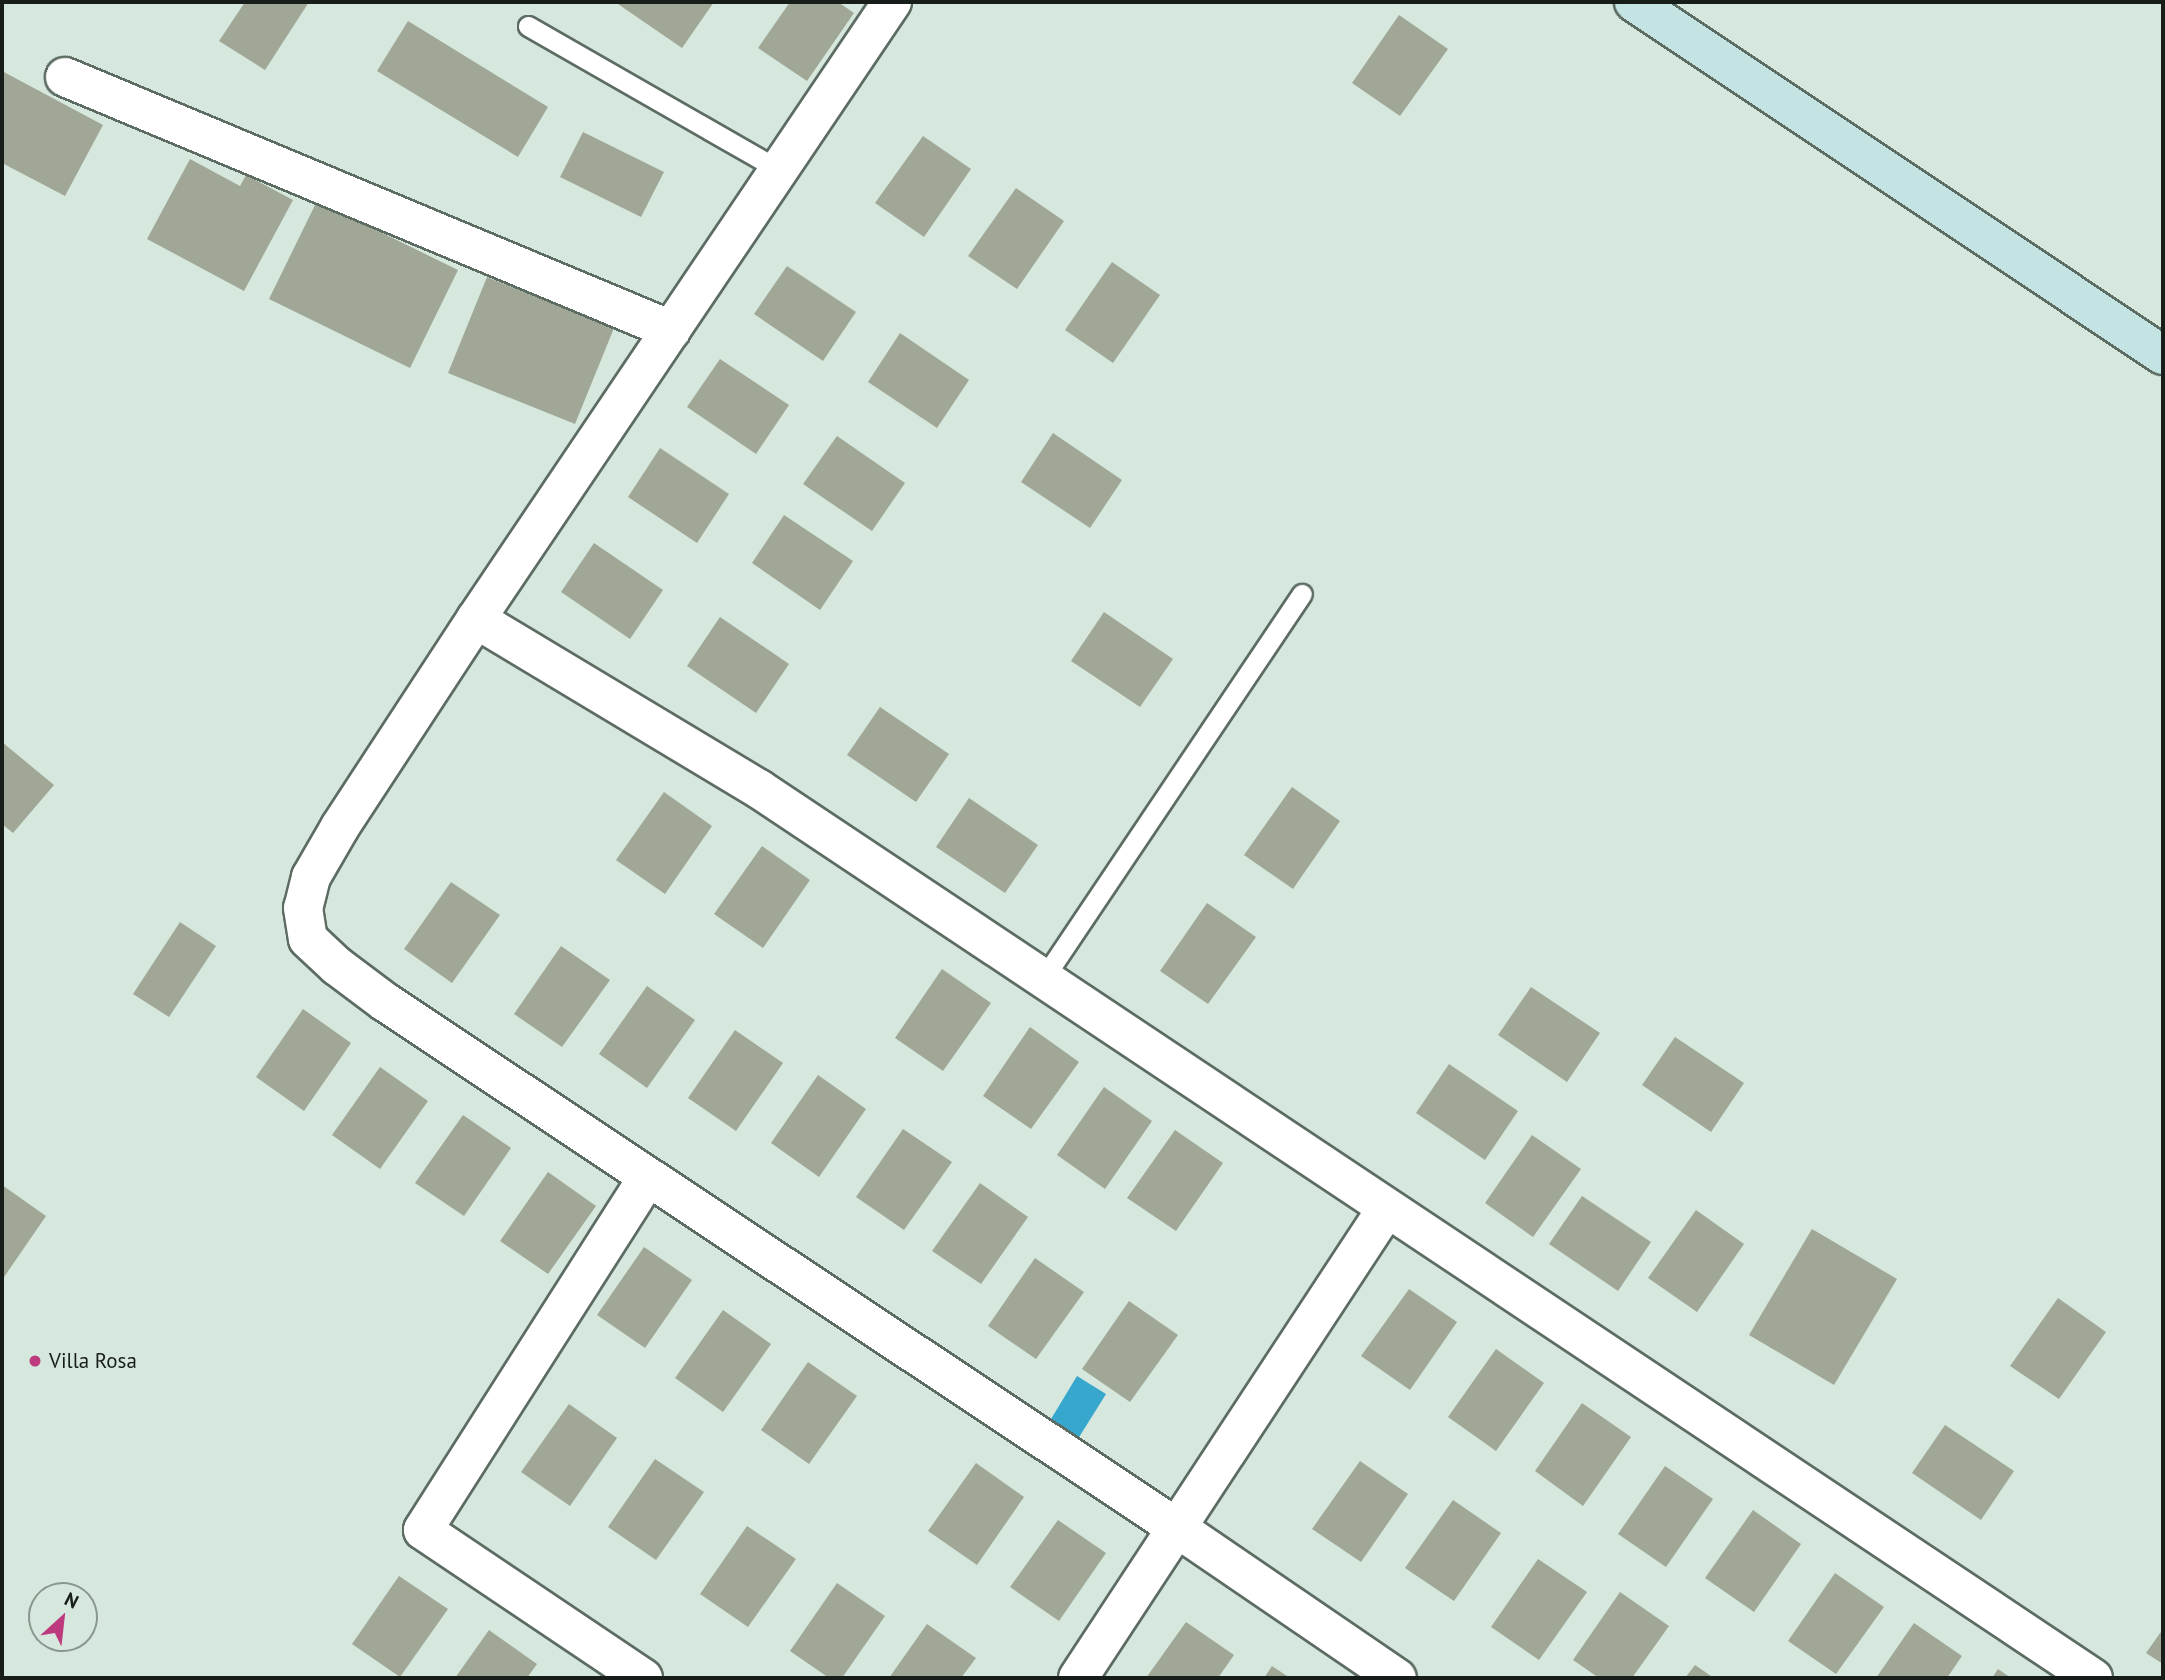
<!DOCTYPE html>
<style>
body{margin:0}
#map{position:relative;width:2165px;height:1680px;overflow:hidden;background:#d6e8dd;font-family:"PT Sans",sans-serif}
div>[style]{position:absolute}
.water>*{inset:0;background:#37a7ce}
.building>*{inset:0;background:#a0a797}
.roads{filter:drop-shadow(2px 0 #5d6c63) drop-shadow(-2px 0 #5d6c63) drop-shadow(0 2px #5d6c63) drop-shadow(0 -2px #5d6c63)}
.lane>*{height:19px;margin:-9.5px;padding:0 9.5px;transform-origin:9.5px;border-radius:9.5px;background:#fff}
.street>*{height:38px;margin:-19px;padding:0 19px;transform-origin:19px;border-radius:19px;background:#fff}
.secondary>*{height:38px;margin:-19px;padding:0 19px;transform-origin:19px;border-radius:19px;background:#c3e4e3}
.dots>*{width:19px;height:19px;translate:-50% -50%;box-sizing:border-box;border:4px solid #d6e8dd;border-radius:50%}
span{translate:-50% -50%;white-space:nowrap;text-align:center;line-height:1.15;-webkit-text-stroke:5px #d6e8dd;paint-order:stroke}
.poi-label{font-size:21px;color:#171e1a}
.left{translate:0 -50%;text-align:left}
.frame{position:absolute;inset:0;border:4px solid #171e1a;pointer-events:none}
.north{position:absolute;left:28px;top:1582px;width:70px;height:70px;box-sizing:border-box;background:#d6e8dd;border:2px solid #8a978f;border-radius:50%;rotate:27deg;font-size:19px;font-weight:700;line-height:28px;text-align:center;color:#171e1a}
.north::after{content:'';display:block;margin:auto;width:24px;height:32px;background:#be3a7e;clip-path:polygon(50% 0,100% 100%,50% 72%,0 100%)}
</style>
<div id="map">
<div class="water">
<i style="clip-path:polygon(1077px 1376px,1106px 1394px,1076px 1442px,1048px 1424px)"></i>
</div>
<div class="building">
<i style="clip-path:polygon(245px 2px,309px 2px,265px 70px,219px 41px)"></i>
<i style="clip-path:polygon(615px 2px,714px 2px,682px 48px)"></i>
<i style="clip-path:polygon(790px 2px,838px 2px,854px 13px,807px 81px,758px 48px)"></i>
<i style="clip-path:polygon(1399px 15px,1448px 49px,1400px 116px,1352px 83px)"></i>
<i style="clip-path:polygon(408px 21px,548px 107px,518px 157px,377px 71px)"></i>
<i style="clip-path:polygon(2px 71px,103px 125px,65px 196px,2px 163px)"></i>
<i style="clip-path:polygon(583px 132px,664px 172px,641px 217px,560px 177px)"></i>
<i style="clip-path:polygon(923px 136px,971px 169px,924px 237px,875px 203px)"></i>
<i style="clip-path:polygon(190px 159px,240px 186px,246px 175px,293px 200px,244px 291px,147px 239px)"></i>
<i style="clip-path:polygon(1016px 188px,1064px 221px,1017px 289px,968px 256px)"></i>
<i style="clip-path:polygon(317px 201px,458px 270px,410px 368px,269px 299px)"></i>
<i style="clip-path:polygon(1112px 262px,1160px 295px,1113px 363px,1065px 330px)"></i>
<i style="clip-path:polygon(787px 266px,856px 312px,823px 361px,754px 314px)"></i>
<i style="clip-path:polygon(487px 277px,614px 328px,575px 424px,448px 373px)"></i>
<i style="clip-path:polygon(900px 333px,969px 380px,937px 428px,868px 382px)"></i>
<i style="clip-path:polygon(720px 359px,789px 405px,756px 454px,687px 407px)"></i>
<i style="clip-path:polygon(1053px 433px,1122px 480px,1090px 528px,1021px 482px)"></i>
<i style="clip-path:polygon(837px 436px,905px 483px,872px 531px,803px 484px)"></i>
<i style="clip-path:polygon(660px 448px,729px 494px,697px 543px,628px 497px)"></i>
<i style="clip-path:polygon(784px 515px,853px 561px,820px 610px,752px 563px)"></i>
<i style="clip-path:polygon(594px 543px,663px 590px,630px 639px,561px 592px)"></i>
<i style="clip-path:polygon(1104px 612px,1173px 659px,1140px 707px,1071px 661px)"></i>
<i style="clip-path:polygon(720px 617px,789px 664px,756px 713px,687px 666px)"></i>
<i style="clip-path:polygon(880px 707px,949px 754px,916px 802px,847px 755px)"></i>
<i style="clip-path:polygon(2px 742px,54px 785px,13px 833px,2px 824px)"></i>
<i style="clip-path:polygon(1292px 787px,1340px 821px,1293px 889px,1244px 855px)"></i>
<i style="clip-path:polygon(664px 792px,712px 826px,665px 894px,616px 860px)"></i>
<i style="clip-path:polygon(969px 798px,1038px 845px,1005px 893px,936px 847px)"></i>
<i style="clip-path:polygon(762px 846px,810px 880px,763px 948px,714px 914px)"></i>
<i style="clip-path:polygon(451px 882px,500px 915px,452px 983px,404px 949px)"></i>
<i style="clip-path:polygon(1207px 903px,1256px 937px,1208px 1004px,1160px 971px)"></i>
<i style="clip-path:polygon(180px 922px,216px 946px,169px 1017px,133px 994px)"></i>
<i style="clip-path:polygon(561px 946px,610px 980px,562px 1047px,514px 1014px)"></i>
<i style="clip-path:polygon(942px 969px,991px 1003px,943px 1071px,895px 1038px)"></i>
<i style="clip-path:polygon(647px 986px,695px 1020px,647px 1088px,599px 1054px)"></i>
<i style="clip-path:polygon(1531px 987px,1600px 1033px,1567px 1082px,1498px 1035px)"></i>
<i style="clip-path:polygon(303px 1009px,351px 1043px,304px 1111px,256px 1077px)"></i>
<i style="clip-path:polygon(1030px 1027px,1079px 1062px,1031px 1129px,983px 1096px)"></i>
<i style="clip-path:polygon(735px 1030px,783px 1063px,736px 1131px,688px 1098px)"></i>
<i style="clip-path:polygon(1675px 1037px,1744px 1083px,1711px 1132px,1642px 1085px)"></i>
<i style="clip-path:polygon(1449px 1064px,1518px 1111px,1485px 1160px,1416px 1113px)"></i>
<i style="clip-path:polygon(380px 1067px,428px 1101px,380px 1169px,332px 1135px)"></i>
<i style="clip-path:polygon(818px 1075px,866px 1109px,819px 1177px,771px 1143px)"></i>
<i style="clip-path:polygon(1104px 1087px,1152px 1121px,1105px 1189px,1057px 1155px)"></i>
<i style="clip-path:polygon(463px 1115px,511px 1148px,464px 1216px,415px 1183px)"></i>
<i style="clip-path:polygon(903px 1129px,952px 1162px,904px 1230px,856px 1197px)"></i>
<i style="clip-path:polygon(1175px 1130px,1223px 1163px,1176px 1231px,1127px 1198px)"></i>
<i style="clip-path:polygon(1532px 1135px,1581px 1169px,1533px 1237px,1485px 1203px)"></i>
<i style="clip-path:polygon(548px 1172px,596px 1206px,548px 1274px,500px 1241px)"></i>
<i style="clip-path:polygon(980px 1183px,1028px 1217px,981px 1284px,932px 1251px)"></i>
<i style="clip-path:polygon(2px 1185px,46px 1216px,2px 1280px)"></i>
<i style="clip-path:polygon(1582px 1196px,1651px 1242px,1618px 1291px,1549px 1244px)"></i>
<i style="clip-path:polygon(1696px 1210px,1744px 1244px,1697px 1312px,1648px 1278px)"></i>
<i style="clip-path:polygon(1812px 1229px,1897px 1279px,1834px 1385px,1749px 1335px)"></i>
<i style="clip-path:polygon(644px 1247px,692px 1280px,645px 1348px,597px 1315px)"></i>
<i style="clip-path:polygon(1035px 1258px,1084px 1292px,1036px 1359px,988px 1326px)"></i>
<i style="clip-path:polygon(1409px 1289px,1457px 1322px,1410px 1390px,1361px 1356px)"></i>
<i style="clip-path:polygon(2058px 1298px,2106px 1332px,2059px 1399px,2010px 1366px)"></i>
<i style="clip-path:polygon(1129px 1301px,1178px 1335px,1130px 1402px,1082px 1369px)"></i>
<i style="clip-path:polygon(723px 1310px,771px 1344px,723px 1412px,675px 1378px)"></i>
<i style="clip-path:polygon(1496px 1349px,1544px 1383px,1496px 1451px,1448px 1417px)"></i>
<i style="clip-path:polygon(808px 1362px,857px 1396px,809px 1464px,761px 1430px)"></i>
<i style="clip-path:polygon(1582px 1403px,1631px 1437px,1583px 1506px,1535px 1471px)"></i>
<i style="clip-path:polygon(569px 1404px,617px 1438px,570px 1506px,521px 1472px)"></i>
<i style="clip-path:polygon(1945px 1425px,2014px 1471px,1981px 1520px,1912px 1473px)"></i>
<i style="clip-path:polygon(655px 1459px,704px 1492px,656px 1560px,608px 1527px)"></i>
<i style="clip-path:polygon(1360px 1461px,1408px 1494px,1361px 1562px,1312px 1529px)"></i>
<i style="clip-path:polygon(976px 1463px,1024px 1497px,977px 1565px,928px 1531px)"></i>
<i style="clip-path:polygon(1665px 1466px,1713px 1499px,1666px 1567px,1618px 1534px)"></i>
<i style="clip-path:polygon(1453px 1500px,1501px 1533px,1454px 1601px,1405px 1568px)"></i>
<i style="clip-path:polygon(1753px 1510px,1801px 1544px,1754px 1612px,1705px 1578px)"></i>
<i style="clip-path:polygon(1058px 1520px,1106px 1553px,1059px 1621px,1010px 1587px)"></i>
<i style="clip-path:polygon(747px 1526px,796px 1559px,748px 1627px,700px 1594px)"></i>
<i style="clip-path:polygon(1538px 1559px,1587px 1592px,1539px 1660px,1491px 1627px)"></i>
<i style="clip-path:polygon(1835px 1573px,1884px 1607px,1836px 1674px,1788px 1641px)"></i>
<i style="clip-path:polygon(399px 1576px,448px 1609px,400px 1677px,352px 1644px)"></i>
<i style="clip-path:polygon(837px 1583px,885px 1616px,842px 1678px,829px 1678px,790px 1651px)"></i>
<i style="clip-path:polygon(1620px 1592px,1669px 1626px,1632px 1678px,1599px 1678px,1573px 1660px)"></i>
<i style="clip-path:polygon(1186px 1622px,1234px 1655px,1218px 1678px,1146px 1678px)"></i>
<i style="clip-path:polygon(1914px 1623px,1962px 1656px,1947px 1678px,1876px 1678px)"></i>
<i style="clip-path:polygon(927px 1624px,976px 1658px,961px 1678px,889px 1678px)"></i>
<i style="clip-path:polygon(2163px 1629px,2163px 1664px,2146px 1653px)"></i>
<i style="clip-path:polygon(489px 1630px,537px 1664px,527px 1678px,455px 1678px)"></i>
<i style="clip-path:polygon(1695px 1665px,1714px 1678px,1685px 1678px)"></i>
<i style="clip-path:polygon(1272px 1666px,1290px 1678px,1264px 1678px)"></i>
<i style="clip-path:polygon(1998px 1669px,2011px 1678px,1992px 1678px)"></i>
</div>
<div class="roads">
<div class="lane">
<i style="left:528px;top:26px;width:289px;rotate:29.8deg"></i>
<i style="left:1043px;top:979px;width:464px;rotate:-56.1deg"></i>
</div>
<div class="street">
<i style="left:892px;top:2px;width:744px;rotate:123.99deg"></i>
<i style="left:476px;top:619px;width:249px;rotate:123.2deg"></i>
<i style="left:340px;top:827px;width:58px;rotate:120.1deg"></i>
<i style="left:311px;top:877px;width:32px;rotate:104deg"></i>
<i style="left:303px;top:908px;width:31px;rotate:81deg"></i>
<i style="left:308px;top:939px;width:40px;rotate:43deg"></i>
<i style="left:337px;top:966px;width:60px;rotate:36.9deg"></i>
<i style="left:385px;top:1002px;width:951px;rotate:33.59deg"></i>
<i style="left:1177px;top:1528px;width:266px;rotate:34.3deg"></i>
<i style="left:65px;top:77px;width:657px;rotate:22.66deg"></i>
<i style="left:476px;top:619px;width:330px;rotate:31deg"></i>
<i style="left:759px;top:789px;width:1603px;rotate:33.68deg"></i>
<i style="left:643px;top:1678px;width:265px;rotate:-146.1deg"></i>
<i style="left:423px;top:1530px;width:416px;rotate:-57.5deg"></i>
<i style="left:1078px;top:1678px;width:562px;rotate:-56.68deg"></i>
</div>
<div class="secondary">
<i style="left:1634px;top:2px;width:636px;rotate:33.72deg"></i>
</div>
</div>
<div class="dots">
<i style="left:35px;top:1361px;background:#be3a7e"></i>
</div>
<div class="poi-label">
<span class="left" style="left:49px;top:1361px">Villa Rosa</span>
</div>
<div class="frame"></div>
<div class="north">N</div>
</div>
